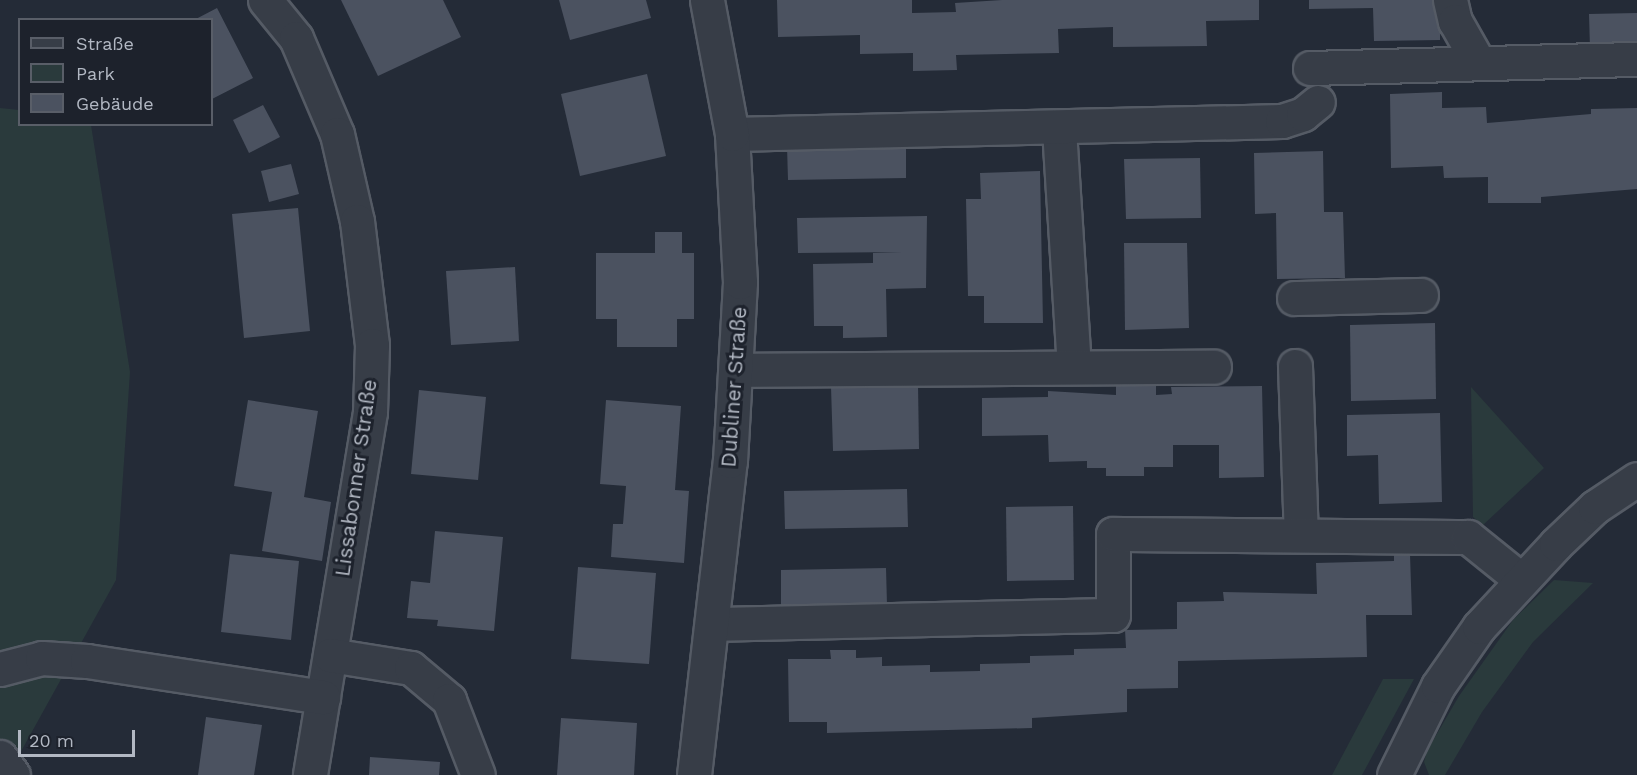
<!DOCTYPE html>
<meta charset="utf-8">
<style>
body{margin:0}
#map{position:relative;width:1637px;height:775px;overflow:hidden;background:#242b37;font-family:"Work Sans",sans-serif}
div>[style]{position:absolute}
.green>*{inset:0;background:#2a3a3c}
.building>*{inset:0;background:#4b5260}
.roads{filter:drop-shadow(2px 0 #555b65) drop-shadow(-2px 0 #555b65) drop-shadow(0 2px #555b65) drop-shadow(0 -2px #555b65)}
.minor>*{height:33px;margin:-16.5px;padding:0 16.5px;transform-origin:16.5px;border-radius:16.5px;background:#373d47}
span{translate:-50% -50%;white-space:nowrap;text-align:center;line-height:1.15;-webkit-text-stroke:6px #1d222c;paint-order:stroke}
.street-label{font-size:21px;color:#b2b8c3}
.legend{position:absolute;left:18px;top:18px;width:195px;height:108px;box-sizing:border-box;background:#1d222c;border:2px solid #595e68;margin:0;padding:8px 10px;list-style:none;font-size:18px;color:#b2b8c3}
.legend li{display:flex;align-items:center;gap:12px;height:30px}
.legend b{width:30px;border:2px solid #595e68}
.scale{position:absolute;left:18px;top:730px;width:117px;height:27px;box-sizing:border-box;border:3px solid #b2b8c3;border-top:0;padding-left:8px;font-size:18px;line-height:21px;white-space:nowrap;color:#b2b8c3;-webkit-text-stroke:4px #1d222c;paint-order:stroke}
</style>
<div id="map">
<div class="green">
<i style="clip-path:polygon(0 108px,19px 110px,20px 124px,91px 125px,130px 372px,116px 580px,8px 775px,0 775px)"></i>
<i style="clip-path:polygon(1471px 387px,1544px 468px,1483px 525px,1473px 517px)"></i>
<i style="clip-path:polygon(1554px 580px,1593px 583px,1533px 642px,1482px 712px,1445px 775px,1429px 775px,1424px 762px,1427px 751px,1459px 696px,1513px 620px)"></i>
<i style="clip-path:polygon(1383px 679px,1414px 679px,1362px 775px,1332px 775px)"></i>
</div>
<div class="building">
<i style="clip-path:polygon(341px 0,443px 0,461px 37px,378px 76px)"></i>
<i style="clip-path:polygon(559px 0,646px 0,651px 18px,570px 40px)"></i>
<i style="clip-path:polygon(777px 0,912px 0,912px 13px,956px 12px,955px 3px,1002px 0,1259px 0,1259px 20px,1206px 21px,1207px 46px,1113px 47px,1113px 27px,1058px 29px,1059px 53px,956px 55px,957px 70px,913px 71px,913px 53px,860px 54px,860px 35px,778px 37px)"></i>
<i style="clip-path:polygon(1309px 0,1440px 0,1440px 40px,1374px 41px,1373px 8px,1309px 9px)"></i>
<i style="clip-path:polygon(217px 8px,253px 78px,212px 99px,212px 20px,194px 20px)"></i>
<i style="clip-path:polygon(1637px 13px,1637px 47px,1590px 48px,1589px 14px)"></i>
<i style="clip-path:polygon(647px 74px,666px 156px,580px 176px,561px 94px)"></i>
<i style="clip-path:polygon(1442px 92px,1442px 108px,1486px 107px,1487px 123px,1591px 114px,1591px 109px,1637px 108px,1637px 189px,1541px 197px,1541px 203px,1488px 203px,1488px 177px,1444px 178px,1443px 166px,1391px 168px,1390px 94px)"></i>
<i style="clip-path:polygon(263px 105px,280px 137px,249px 153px,233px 120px)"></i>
<i style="clip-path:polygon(906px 144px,906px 178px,788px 180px,787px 146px)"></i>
<i style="clip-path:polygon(1323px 151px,1324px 212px,1343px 212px,1345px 278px,1277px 279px,1276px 213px,1255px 214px,1254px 153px)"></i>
<i style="clip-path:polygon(1200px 158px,1201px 218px,1126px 219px,1124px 159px)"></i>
<i style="clip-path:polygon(291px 164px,299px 194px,269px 202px,261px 171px)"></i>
<i style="clip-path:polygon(1040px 171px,1043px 323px,984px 323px,984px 296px,968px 296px,966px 199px,981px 199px,980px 173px)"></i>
<i style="clip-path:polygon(298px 208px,310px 331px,244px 338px,232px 214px)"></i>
<i style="clip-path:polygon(927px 216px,926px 288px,886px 289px,887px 337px,843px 338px,843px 326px,814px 326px,813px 264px,873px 263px,873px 253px,902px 252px,798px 253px,797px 218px)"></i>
<i style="clip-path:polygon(655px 232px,682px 232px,682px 253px,694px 253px,694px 319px,677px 319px,677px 347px,617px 347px,617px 319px,596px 319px,596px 253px,655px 253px)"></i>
<i style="clip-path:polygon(1124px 243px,1187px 243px,1189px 328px,1125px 330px)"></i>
<i style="clip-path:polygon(515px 267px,519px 341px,451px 345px,446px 271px)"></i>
<i style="clip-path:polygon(1435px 323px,1436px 399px,1351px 401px,1350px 325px)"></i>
<i style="clip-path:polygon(1156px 383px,1156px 395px,1172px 394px,1171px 387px,1262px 386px,1264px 477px,1219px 478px,1219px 445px,1173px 445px,1173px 467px,1144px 467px,1144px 476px,1106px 476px,1106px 468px,1087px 468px,1087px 461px,1049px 462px,1048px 435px,982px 436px,982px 398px,1048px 397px,1048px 391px,1116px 395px,1116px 384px)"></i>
<i style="clip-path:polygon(918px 384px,919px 449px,833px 451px,831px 386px)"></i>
<i style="clip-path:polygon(419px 390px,486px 397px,478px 480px,411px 474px)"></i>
<i style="clip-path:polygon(248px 400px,318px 411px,304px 497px,331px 502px,322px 561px,262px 551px,272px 492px,234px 486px)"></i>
<i style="clip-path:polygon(606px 400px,681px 406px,675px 490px,689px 491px,684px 563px,611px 557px,613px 524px,623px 524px,626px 486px,600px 484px)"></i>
<i style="clip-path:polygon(1440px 413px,1442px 502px,1379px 504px,1378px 455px,1347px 456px,1347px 415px)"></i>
<i style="clip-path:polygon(907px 489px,908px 527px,785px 529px,784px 491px)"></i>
<i style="clip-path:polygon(1073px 506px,1074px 580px,1007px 581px,1006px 507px)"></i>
<i style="clip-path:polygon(435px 531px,503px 537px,494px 631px,437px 626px,438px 620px,407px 618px,411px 581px,430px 583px)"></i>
<i style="clip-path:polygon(230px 554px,299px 561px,291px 640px,221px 632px)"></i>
<i style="clip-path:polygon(1410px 554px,1412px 615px,1366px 615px,1367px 657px,1178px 661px,1178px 688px,1127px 689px,1127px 712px,1032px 718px,1032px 728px,827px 733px,827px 722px,789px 722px,788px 659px,831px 659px,830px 650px,856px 650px,856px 658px,882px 657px,882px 666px,930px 665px,930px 672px,980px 671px,980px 664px,1030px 663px,1030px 656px,1074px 655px,1074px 649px,1126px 648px,1125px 630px,1177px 629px,1177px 602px,1224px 601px,1223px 592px,1317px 594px,1316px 563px,1394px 561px,1394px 555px)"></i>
<i style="clip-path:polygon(578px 567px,656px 573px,649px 664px,571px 659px)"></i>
<i style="clip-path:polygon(886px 568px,887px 605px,781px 607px,781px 570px)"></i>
<i style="clip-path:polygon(206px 717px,262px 725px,254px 775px,198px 775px)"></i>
<i style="clip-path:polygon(561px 718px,637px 723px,634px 775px,557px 775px)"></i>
<i style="clip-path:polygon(370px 757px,440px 762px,439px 775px,369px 775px)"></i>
</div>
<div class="roads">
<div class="minor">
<i style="left:265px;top:0;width:49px;rotate:50.8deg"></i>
<i style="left:296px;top:38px;width:104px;rotate:66.9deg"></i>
<i style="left:337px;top:134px;width:89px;rotate:77.1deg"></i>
<i style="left:357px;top:221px;width:125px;rotate:83.1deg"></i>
<i style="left:372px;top:345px;width:67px;rotate:91.7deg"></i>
<i style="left:370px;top:412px;width:368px;rotate:99.4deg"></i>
<i style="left:1450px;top:0;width:22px;rotate:77deg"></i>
<i style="left:1455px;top:21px;width:45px;rotate:60.6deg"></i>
<i style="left:1310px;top:68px;width:327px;rotate:-1.6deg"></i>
<i style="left:1059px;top:129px;width:237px;rotate:86.4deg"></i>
<i style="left:732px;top:134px;width:550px;rotate:-1.35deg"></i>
<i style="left:1282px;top:121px;width:22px;rotate:-18deg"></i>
<i style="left:1303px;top:114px;width:19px;rotate:-39deg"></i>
<i style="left:1294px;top:298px;width:127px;rotate:-1.4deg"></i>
<i style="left:1295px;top:366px;width:169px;rotate:88deg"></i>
<i style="left:736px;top:370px;width:478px;rotate:-0.4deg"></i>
<i style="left:714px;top:624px;width:399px;rotate:-1.3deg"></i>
<i style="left:1113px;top:615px;width:81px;rotate:-90deg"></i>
<i style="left:1113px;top:534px;width:355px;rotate:0.5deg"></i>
<i style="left:1468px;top:537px;width:67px;rotate:38.9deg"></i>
<i style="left:330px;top:655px;width:82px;rotate:9.1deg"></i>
<i style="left:411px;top:668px;width:50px;rotate:40.1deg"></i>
<i style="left:449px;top:700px;width:80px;rotate:68.9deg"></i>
<i style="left:0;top:669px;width:43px;rotate:-14.7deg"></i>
<i style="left:42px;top:658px;width:45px;rotate:3.8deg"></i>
<i style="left:87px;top:661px;width:239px;rotate:8.7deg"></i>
<i style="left:0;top:757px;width:22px;rotate:54deg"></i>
<i style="left:694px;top:775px;width:316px;rotate:-83.5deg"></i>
<i style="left:730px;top:461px;width:179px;rotate:-86.8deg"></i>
<i style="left:740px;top:282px;width:148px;rotate:-93.1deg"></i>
<i style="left:732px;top:134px;width:136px;rotate:-100.6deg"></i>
<i style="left:1394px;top:775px;width:99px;rotate:-63.7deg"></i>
<i style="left:1438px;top:686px;width:72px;rotate:-55.2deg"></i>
<i style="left:1479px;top:627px;width:113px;rotate:-47.1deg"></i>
<i style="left:1556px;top:544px;width:54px;rotate:-43.5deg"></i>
<i style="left:1595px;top:507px;width:50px;rotate:-33.7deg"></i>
</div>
</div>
<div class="street-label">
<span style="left:734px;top:387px;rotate:-86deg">Dubliner Straße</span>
<span style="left:356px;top:478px;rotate:-82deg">Lissabonner Straße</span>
</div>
<ul class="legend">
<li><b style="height:8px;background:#373d47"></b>Straße</li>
<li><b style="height:16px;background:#2a3a3c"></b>Park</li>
<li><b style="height:16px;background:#4b5260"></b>Gebäude</li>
</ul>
<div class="scale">20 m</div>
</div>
